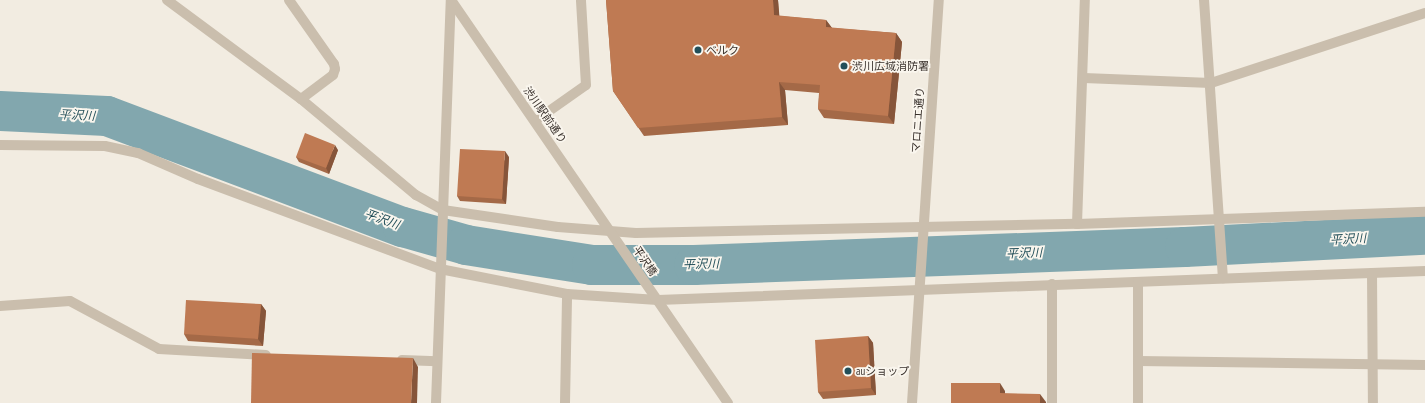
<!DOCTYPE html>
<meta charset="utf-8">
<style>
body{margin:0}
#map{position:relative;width:1425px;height:403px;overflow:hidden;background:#f2ece1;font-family:"PT Sans Narrow","Noto Sans JP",sans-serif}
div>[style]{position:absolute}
.river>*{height:40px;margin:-20px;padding:0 20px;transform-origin:20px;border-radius:20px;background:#82a7ae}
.service>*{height:10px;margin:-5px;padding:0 5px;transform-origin:5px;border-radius:5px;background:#cabead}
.minor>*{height:10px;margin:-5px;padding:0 5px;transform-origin:5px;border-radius:5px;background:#cabead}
.tertiary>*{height:10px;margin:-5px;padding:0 5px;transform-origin:5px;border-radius:5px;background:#cabead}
.wall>*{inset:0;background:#a46947}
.shaded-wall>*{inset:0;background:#86553a}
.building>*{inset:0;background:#bf7a53}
.dots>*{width:11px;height:11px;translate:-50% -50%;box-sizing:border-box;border:2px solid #faf6ee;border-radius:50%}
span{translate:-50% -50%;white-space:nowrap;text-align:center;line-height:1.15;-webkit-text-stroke:3.5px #faf6ee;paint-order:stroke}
.poi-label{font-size:11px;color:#39312c}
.left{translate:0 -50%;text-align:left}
.street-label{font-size:11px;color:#39312c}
.water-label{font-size:12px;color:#234f59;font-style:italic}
</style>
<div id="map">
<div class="river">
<i style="left:0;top:111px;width:107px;rotate:2.7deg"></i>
<i style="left:107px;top:116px;width:316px;rotate:20.6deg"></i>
<i style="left:403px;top:227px;width:66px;rotate:15.9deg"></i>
<i style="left:466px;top:245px;width:128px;rotate:9deg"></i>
<i style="left:592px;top:265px;width:102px"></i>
<i style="left:694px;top:265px;width:491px;rotate:-2.1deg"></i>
<i style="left:1185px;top:247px;width:240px;rotate:-2.9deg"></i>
</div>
<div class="service">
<i style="left:289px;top:0;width:78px;rotate:54.9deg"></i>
<i style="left:334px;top:64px;width:5px;rotate:79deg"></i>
<i style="left:335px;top:69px;width:6px;rotate:108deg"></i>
<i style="left:333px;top:75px;width:40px;rotate:143deg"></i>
<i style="left:1052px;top:284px;width:119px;rotate:90deg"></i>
<i style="left:0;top:306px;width:70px;rotate:-4.1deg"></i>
<i style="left:70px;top:301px;width:101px;rotate:28.3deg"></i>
<i style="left:159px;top:349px;width:107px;rotate:3.2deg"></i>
<i style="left:402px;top:360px;width:35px;rotate:2deg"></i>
<i style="left:565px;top:403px;width:109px;rotate:-88.9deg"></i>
</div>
<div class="minor">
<i style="left:167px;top:0;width:167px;rotate:36.5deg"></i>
<i style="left:301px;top:99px;width:150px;rotate:39.9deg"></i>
<i style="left:416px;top:195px;width:31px;rotate:29deg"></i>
<i style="left:443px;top:210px;width:116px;rotate:8.4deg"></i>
<i style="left:558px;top:227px;width:78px;rotate:4.4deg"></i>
<i style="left:636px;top:233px;width:441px;rotate:-1.2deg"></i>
<i style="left:1077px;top:224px;width:348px;rotate:-2deg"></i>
<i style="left:1204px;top:0;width:279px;rotate:86.1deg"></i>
<i style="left:1084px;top:78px;width:127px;rotate:2.3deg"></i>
<i style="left:1211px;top:83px;width:225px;rotate:-18.1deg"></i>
<i style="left:535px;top:121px;width:62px;rotate:-35.2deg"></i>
<i style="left:586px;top:85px;width:85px;rotate:-93.4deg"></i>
<i style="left:0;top:145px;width:105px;rotate:0.5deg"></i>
<i style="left:105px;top:146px;width:34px;rotate:12deg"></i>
<i style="left:138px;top:153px;width:65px;rotate:23.4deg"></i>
<i style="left:198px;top:179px;width:258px;rotate:20.4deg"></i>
<i style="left:440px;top:269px;width:129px;rotate:11.1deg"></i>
<i style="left:567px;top:294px;width:91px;rotate:3.8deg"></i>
<i style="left:658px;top:300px;width:768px;rotate:-2.17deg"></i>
<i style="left:1077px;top:224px;width:224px;rotate:-88deg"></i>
<i style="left:1372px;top:273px;width:130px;rotate:89.6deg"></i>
<i style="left:1138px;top:282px;width:121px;rotate:90deg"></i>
<i style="left:1138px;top:361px;width:287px;rotate:0.8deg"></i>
</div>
<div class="tertiary">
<i style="left:451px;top:0;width:489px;rotate:55.5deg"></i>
<i style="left:436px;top:403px;width:403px;rotate:-87.9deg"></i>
<i style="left:912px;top:403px;width:404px;rotate:-86.2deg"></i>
</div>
<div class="wall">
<i style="clip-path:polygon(606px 0,778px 0,779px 16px,826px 20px,832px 28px,896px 33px,902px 42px,894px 124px,824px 118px,818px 109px,819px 93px,785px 90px,788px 125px,644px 136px,613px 91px)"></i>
<i style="clip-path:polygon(338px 150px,329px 174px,299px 162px,296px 157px)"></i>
<i style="clip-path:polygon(509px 157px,506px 204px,460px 201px,457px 196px)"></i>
<i style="clip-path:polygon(261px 304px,266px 311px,263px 346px,188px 341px,184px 334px)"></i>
<i style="clip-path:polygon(868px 336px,873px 343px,876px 395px,823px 399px,818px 392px)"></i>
</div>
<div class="shaded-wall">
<i style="clip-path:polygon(773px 0,778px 0,780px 23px,774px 15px)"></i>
<i style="clip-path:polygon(826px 20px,832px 28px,826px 27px)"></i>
<i style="clip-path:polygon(896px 33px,902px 42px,894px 124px,888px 116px)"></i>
<i style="clip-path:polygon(779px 82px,785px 90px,788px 125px,782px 117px)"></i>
<i style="clip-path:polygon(335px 145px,338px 150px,329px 174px,326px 168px)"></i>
<i style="clip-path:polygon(505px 151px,509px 157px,506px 204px,502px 199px)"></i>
<i style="clip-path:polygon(261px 304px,266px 311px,263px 346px,258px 339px)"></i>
<i style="clip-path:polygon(868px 336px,873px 343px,876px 395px,871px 388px)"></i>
<i style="clip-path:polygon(413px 358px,418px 367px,417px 403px,411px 403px)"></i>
<i style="clip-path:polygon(1000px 383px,1005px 391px,1005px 402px,1000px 393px)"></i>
<i style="clip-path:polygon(1040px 394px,1046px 402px,1046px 403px,1040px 403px)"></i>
</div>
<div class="building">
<i style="clip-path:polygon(606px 0,773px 0,774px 15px,826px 20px,826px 27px,896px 33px,888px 116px,818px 109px,820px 85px,779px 82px,782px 117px,638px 128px,613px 91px)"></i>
<i style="clip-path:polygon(305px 133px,335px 145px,326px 168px,296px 157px)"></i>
<i style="clip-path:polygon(460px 149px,505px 151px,502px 199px,457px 196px)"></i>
<i style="clip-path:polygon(186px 300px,261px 304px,258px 339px,184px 334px)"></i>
<i style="clip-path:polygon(868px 336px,871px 388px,818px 392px,815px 340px)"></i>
<i style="clip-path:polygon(252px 353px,413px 358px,411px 403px,251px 403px)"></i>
<i style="clip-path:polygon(951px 383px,1000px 383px,1000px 393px,1040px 394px,1040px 403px,951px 403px)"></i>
</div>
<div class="dots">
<i style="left:698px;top:50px;background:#234f59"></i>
<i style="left:844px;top:66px;background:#234f59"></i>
<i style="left:848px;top:371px;background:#234f59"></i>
</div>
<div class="poi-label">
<span class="left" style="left:706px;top:50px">ベルク</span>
<span class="left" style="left:852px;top:66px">渋川広域消防署</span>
<span class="left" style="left:856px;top:371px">auショップ</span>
</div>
<div class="street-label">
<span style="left:545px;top:115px;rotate:55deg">渋川駅前通り</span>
<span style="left:918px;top:120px;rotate:-86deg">マロニエ通り</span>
<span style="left:645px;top:261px;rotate:56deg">平沢橋</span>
</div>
<div class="water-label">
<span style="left:77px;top:115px;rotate:3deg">平沢川</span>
<span style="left:382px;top:219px;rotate:20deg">平沢川</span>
<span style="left:1348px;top:239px;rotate:-3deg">平沢川</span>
<span style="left:1024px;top:253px;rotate:-2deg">平沢川</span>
<span style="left:701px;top:264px;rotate:-1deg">平沢川</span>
</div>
</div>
